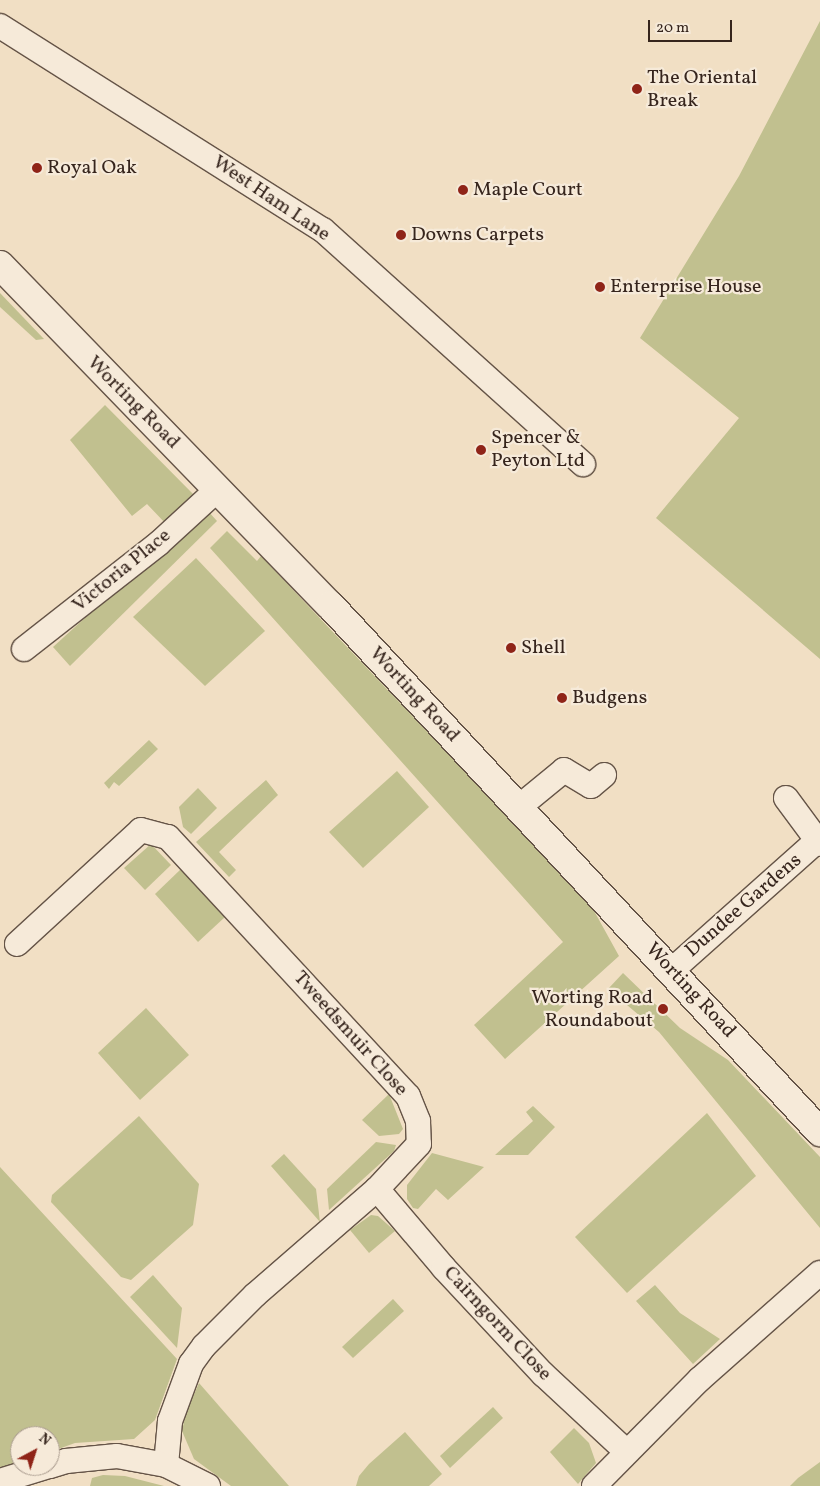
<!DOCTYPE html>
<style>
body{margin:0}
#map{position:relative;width:820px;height:1486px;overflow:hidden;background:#f1dfc4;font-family:Vollkorn,serif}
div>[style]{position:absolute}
.green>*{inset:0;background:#c1c08f}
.roads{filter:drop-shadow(1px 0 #655447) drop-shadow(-1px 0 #655447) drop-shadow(0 1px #655447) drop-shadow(0 -1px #655447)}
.minor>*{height:24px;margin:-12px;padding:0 12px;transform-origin:12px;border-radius:12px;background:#f6ead9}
.secondary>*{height:28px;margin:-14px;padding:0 14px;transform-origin:14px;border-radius:14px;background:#f6ead9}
.dots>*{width:14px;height:14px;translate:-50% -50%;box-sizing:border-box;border:2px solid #f6ead9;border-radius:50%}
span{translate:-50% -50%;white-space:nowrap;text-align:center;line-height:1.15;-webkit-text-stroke:4.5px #f6ead9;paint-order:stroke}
.poi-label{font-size:20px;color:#36251d}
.left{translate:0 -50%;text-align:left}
.right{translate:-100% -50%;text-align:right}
.street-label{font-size:20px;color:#36251d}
.north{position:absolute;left:10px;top:1426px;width:50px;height:50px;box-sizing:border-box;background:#f6ead9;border:1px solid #a99b8e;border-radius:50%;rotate:40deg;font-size:14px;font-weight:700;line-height:20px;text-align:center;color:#36251d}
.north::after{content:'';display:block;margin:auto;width:18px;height:22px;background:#8f2418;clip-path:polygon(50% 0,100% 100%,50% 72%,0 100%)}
.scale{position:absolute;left:648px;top:20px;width:84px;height:22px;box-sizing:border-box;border:2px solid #36251d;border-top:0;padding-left:6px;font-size:15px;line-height:18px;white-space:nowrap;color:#36251d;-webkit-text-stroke:4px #f6ead9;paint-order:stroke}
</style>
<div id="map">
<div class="green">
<i style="clip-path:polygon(820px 21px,820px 659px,656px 518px,739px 418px,640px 338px,739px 176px)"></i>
<i style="clip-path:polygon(0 293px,44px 339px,36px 340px,0 307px)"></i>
<i style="clip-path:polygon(105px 405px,194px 495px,167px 525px,147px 504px,132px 516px,70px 440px)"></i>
<i style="clip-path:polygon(208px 511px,217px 521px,70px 666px,53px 647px,153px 556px)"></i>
<i style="clip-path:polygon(227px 531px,257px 561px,261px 556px,578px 891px,593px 909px,619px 956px,505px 1059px,474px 1025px,563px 942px,210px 548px)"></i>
<i style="clip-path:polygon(196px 558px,265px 631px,205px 686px,133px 617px)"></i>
<i style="clip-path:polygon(149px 740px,158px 749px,119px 786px,114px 782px,109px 789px,104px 783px)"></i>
<i style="clip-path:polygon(397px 771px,429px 807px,363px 868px,329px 832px)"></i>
<i style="clip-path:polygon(266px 780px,278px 795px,219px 852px,236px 870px,229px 877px,196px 842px)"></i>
<i style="clip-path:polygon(198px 788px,217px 808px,191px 834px,183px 827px,179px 807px)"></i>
<i style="clip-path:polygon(151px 844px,171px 865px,145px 890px,124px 868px)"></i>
<i style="clip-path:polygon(181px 869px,225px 917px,198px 942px,155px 894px)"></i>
<i style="clip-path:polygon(623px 973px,680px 1028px,728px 1060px,820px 1157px,820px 1228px,659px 1032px,608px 989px)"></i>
<i style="clip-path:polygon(146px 1008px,189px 1055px,140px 1100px,98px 1053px)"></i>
<i style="clip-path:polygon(389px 1094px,403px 1129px,399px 1134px,379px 1136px,362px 1120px)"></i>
<i style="clip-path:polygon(533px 1106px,555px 1127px,528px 1155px,495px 1155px,533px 1121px,526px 1112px)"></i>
<i style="clip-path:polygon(707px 1113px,756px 1176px,627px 1293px,575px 1237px)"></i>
<i style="clip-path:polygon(139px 1116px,199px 1184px,193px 1225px,131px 1280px,121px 1277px,51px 1202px,52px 1195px)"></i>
<i style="clip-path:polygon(376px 1142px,396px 1145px,394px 1151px,329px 1210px,327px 1189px)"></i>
<i style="clip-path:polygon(432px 1153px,484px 1167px,448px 1200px,436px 1189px,418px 1209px,413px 1208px,407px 1199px,407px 1185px)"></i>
<i style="clip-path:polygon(284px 1154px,316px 1189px,320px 1222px,271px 1166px)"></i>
<i style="clip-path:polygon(0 1167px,177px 1359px,155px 1420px,134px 1439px,75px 1443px,50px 1452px,50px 1436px,20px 1436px,20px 1463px,0 1469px)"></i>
<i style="clip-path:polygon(371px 1215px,378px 1216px,395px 1231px,369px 1253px,350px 1230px)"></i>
<i style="clip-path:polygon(153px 1275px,182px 1308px,177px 1348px,130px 1297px)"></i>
<i style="clip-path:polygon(655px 1285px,680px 1313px,720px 1339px,693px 1364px,636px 1301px)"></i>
<i style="clip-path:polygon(393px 1299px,404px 1311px,353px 1358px,342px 1347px)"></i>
<i style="clip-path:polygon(199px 1383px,289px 1486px,231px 1486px,194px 1459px,182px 1431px,186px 1412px)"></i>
<i style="clip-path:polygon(493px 1407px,503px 1418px,450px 1468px,440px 1456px)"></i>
<i style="clip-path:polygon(574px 1428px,589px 1443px,596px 1463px,578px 1484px,550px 1452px)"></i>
<i style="clip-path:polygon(405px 1432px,442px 1474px,429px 1486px,356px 1486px,359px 1476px,369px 1464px)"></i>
<i style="clip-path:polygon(820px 1462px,820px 1486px,790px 1486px,798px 1478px)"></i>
<i style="clip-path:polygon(103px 1475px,125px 1476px,164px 1486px,90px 1486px,92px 1478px)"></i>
</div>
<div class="roads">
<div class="minor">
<i style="left:0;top:26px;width:382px;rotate:32.3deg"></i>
<i style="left:323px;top:230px;width:350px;rotate:42deg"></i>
<i style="left:24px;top:649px;width:170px;rotate:-38.1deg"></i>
<i style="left:158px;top:544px;width:80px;rotate:-42.5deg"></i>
<i style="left:786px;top:798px;width:57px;rotate:53.5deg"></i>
<i style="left:519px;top:807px;width:58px;rotate:-39.4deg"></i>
<i style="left:564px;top:770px;width:31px;rotate:31deg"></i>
<i style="left:591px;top:786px;width:17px;rotate:-40deg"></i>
<i style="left:17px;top:944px;width:168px;rotate:-42.6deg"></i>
<i style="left:141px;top:830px;width:28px;rotate:15deg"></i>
<i style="left:168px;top:837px;width:353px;rotate:47.2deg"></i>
<i style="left:408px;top:1096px;width:27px;rotate:68deg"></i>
<i style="left:418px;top:1121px;width:23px;rotate:88deg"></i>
<i style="left:419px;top:1144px;width:62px;rotate:133deg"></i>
<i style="left:377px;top:1189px;width:162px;rotate:139deg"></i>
<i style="left:255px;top:1295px;width:72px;rotate:135deg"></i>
<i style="left:204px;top:1346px;width:22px;rotate:126deg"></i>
<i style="left:191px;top:1364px;width:61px;rotate:110.2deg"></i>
<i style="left:170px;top:1421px;width:44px;rotate:95.2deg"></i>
<i style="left:671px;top:971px;width:195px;rotate:-41.7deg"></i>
<i style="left:377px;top:1189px;width:104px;rotate:49.7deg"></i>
<i style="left:444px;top:1268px;width:145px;rotate:47deg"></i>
<i style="left:543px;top:1374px;width:113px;rotate:42.9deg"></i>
<i style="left:50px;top:1466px;width:17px;rotate:-17deg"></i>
<i style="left:66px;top:1461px;width:51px;rotate:-5.6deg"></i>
<i style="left:117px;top:1456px;width:50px;rotate:10.4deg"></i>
<i style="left:166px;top:1465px;width:47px;rotate:26.6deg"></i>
<i style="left:0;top:1481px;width:51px;rotate:-17deg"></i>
<i style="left:594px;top:1486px;width:151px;rotate:-45.3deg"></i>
<i style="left:700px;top:1379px;width:160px;rotate:-41.5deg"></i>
</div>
<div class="secondary">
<i style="left:0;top:265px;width:474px;rotate:45.9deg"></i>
<i style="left:330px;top:605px;width:720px;rotate:47.08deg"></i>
</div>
</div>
<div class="dots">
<i style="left:637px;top:89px;background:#8f2418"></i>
<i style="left:37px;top:168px;background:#8f2418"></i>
<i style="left:463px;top:190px;background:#8f2418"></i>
<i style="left:401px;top:235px;background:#8f2418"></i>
<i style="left:600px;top:287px;background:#8f2418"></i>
<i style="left:481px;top:450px;background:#8f2418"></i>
<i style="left:511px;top:648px;background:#8f2418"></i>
<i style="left:562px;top:698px;background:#8f2418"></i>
<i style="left:663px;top:1009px;background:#8f2418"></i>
</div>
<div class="poi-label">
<span class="left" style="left:647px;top:90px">The Oriental<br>Break</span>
<span class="left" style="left:47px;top:168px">Royal Oak</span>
<span class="left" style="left:473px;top:190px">Maple Court</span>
<span class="left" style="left:411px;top:235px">Downs Carpets</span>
<span class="left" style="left:610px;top:287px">Enterprise House</span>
<span class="left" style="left:491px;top:450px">Spencer &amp;<br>Peyton Ltd</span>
<span class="left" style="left:521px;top:648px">Shell</span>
<span class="left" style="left:572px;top:698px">Budgens</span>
<span class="right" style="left:653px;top:1010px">Worting Road<br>Roundabout</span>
</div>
<div class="street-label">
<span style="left:271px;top:199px;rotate:34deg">West Ham Lane</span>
<span style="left:133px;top:403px;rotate:45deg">Worting Road</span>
<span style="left:122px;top:571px;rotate:-39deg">Victoria Place</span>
<span style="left:414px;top:695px;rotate:47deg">Worting Road</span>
<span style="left:744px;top:906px;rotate:-41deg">Dundee Gardens</span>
<span style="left:690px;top:991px;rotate:47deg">Worting Road</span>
<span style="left:350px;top:1034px;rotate:48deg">Tweedsmuir Close</span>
<span style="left:497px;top:1324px;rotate:47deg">Cairngorm Close</span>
</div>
<div class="north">N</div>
<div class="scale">20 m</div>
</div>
